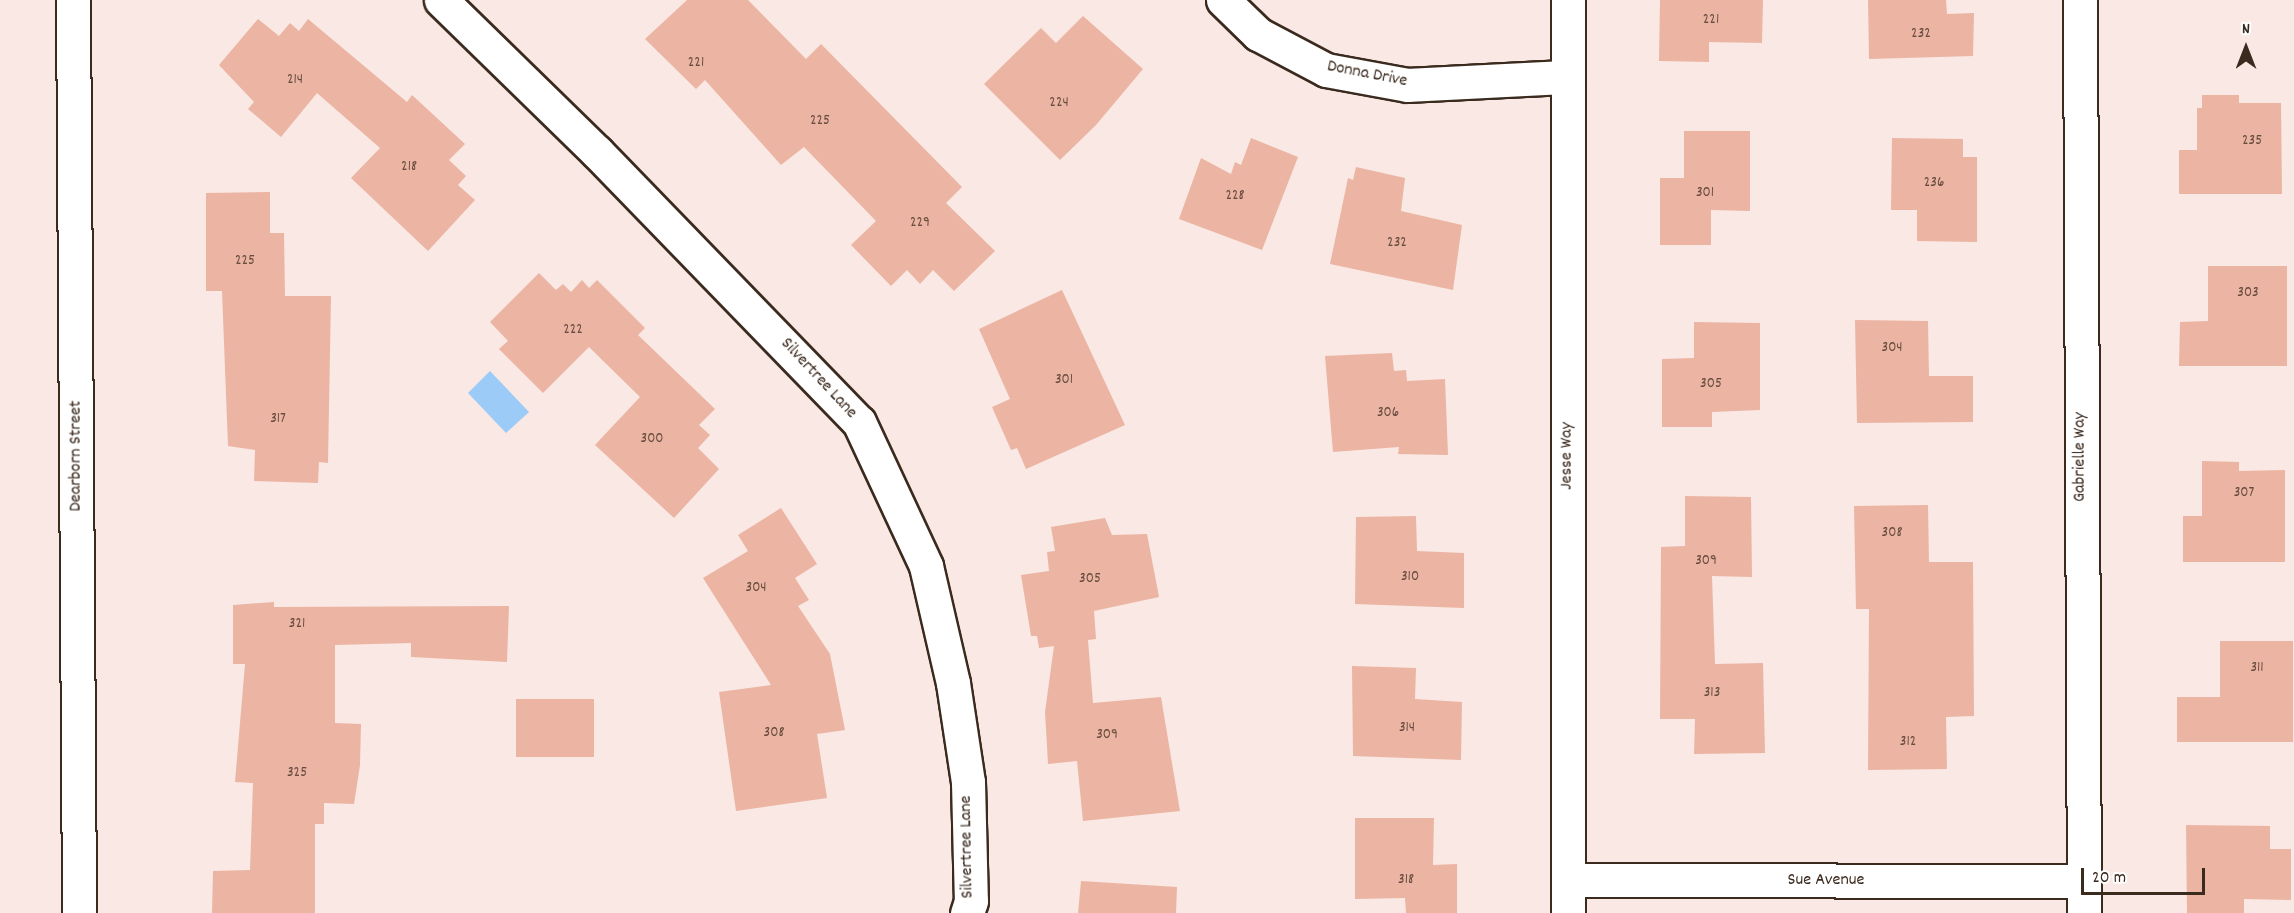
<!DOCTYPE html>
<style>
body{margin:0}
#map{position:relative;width:2294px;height:913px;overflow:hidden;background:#f9e8e3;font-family:Dekko,sans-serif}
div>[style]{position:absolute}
.water>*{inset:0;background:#9ccbf8}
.building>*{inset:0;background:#ecb4a3}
.roads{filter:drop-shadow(2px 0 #3b2a1e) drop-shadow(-2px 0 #3b2a1e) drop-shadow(0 2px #3b2a1e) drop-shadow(0 -2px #3b2a1e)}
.minor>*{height:33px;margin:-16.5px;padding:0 16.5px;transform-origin:16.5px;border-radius:16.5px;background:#fff}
span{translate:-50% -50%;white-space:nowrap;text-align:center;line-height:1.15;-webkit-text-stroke:4.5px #fff;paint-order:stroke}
.number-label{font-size:15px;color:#674c3f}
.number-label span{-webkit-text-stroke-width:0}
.street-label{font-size:18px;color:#3b2a1e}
.north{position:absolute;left:2216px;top:18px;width:60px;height:60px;-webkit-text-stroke:4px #fff;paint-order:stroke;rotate:0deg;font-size:16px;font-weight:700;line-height:24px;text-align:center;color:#3b2a1e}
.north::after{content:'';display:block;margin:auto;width:21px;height:27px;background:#3b2a1e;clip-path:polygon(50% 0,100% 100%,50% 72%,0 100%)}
.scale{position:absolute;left:2081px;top:868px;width:124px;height:27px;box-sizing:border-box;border:3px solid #3b2a1e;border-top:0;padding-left:8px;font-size:18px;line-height:21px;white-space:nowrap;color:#3b2a1e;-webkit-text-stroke:4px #fff;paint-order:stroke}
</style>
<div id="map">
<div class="water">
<i style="clip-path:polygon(490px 371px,529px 412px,506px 433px,468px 393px)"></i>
</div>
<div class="building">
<i style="clip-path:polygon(687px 0,748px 0,806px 59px,821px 44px,962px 187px,946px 203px,995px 251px,954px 291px,933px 270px,920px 284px,907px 270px,891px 286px,851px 245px,876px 221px,804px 147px,781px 165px,705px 80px,696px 89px,645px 39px)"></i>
<i style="clip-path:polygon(1660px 0,1763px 0,1762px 43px,1709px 42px,1709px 62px,1659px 61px)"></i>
<i style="clip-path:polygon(1868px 0,1946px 0,1947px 14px,1974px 13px,1973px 56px,1869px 59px)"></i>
<i style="clip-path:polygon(1083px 16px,1143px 69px,1096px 125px,1060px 160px,984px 84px,1041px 28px,1056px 43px)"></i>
<i style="clip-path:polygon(258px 19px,279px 36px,290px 23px,299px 31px,308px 19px,407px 102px,412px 95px,465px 144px,449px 160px,466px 176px,458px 185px,475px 200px,428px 251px,351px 178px,380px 148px,317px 93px,281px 137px,248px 109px,254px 102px,219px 65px)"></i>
<i style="clip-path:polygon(2202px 95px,2239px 95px,2239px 103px,2281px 103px,2282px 194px,2179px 194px,2179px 150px,2197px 150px,2197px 108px,2202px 108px)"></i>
<i style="clip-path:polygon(1684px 131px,1750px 131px,1750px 211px,1711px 210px,1711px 245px,1660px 245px,1660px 178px,1684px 178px)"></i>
<i style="clip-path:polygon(1251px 138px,1298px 157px,1262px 250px,1179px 219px,1201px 158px,1231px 174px,1235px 162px,1241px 165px)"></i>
<i style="clip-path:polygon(1892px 138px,1963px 139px,1963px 157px,1977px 157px,1977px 242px,1917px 241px,1917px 210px,1891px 210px)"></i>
<i style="clip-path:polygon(1356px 167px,1405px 178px,1401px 211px,1462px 225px,1453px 290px,1330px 264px,1348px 178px,1353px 180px)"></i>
<i style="clip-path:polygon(270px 192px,270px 233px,284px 233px,285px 296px,331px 296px,328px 463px,319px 462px,318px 483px,254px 481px,255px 450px,228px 446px,222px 291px,206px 291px,206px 193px)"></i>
<i style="clip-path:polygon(2208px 266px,2287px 266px,2287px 366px,2179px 366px,2180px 322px,2208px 321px)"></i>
<i style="clip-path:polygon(539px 273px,556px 290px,563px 284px,571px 292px,582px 280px,589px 288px,597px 280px,645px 328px,638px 335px,715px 409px,699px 425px,710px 435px,698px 448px,719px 469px,674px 518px,595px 445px,640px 397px,589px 347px,543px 393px,499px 349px,508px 341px,490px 322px)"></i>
<i style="clip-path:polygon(1062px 290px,1125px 425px,1026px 469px,1017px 448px,1011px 450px,992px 407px,1010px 399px,979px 329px)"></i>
<i style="clip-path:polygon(1855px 320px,1928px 321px,1929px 376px,1973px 376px,1973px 422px,1857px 423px)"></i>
<i style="clip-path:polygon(1694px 322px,1760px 323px,1760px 410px,1712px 412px,1712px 427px,1662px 427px,1662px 359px,1694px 358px)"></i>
<i style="clip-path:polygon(1392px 353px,1394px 371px,1406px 370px,1407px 381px,1445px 379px,1448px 455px,1398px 454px,1399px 447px,1333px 452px,1325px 356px)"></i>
<i style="clip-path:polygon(2202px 461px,2239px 462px,2239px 471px,2285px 470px,2285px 562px,2183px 562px,2183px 516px,2202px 516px)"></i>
<i style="clip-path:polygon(1685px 496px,1751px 497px,1752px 577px,1712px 576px,1715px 664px,1763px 663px,1765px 753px,1694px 754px,1695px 719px,1660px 719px,1661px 547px,1685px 546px)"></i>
<i style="clip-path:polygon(1928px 505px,1929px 562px,1973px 562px,1974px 716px,1946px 717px,1947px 769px,1868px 770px,1869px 609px,1856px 609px,1854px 506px)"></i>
<i style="clip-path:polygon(781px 508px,817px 564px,795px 578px,809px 600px,798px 606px,830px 654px,845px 730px,817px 734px,827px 798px,736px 811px,719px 692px,771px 685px,703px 578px,748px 551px,738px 535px)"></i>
<i style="clip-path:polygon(1416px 516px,1417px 551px,1464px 553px,1464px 608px,1355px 604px,1356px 517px)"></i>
<i style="clip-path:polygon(1105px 518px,1112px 535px,1147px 534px,1159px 597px,1094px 611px,1096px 639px,1088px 640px,1093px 703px,1161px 697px,1180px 811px,1083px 821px,1077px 761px,1048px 764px,1045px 712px,1054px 646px,1039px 648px,1037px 636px,1031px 636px,1021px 575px,1049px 571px,1047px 552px,1055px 551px,1051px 527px)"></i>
<i style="clip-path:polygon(274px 602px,274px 607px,509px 606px,507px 662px,411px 657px,411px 643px,335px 645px,335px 723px,361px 724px,360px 765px,354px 804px,324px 803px,324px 824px,315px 824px,315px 913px,212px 913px,213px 871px,250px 870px,253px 783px,235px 782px,245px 664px,233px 664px,233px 605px)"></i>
<i style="clip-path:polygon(2220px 641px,2293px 641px,2293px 742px,2177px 742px,2177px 697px,2220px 697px)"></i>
<i style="clip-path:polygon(1352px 666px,1416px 668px,1415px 699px,1462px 702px,1461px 760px,1353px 756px)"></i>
<i style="clip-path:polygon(516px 699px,594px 699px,594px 757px,516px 757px)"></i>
<i style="clip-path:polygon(1355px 818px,1434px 818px,1433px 865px,1457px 864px,1457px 913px,1406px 913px,1405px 898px,1355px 899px)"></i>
<i style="clip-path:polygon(2186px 825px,2270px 826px,2270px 849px,2291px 849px,2291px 900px,2244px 899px,2244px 913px,2187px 913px)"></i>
<i style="clip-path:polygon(1081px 881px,1177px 887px,1176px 913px,1078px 913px)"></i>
</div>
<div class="roads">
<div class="minor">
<i style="left:73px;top:0;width:913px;rotate:89.62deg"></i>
<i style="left:441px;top:0;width:218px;rotate:44.3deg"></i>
<i style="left:597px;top:152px;width:376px;rotate:45.9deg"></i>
<i style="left:859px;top:422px;width:159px;rotate:65deg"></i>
<i style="left:926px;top:566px;width:120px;rotate:77deg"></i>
<i style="left:953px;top:683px;width:100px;rotate:81.4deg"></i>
<i style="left:968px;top:782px;width:119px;rotate:88.6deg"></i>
<i style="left:971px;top:901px;width:13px;rotate:108deg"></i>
<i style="left:1223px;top:0;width:49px;rotate:44.2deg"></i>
<i style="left:1258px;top:34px;width:77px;rotate:27.9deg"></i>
<i style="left:1326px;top:70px;width:83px;rotate:10.4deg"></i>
<i style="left:1408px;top:85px;width:160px;rotate:-2.9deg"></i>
<i style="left:1568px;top:0;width:913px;rotate:90deg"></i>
<i style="left:2080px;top:0;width:913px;rotate:89.75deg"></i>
<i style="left:1568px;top:880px;width:515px;rotate:0.11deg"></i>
</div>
</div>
<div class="number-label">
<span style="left:1711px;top:21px">221</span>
<span style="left:1921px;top:35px">232</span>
<span style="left:696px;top:64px">221</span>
<span style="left:295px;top:81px">214</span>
<span style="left:1059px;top:104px">224</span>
<span style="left:820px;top:122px">225</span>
<span style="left:2252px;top:142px">235</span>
<span style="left:409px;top:168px">218</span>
<span style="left:1934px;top:184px">236</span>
<span style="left:1705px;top:194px">301</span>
<span style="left:1235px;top:197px">228</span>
<span style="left:920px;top:224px">229</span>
<span style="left:1397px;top:244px">232</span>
<span style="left:245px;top:262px">225</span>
<span style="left:2248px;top:294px">303</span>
<span style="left:573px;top:331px">222</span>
<span style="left:1892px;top:349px">304</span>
<span style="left:1064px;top:381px">301</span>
<span style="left:1711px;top:385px">305</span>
<span style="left:1388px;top:414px">306</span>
<span style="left:278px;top:420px">317</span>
<span style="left:652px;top:440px">300</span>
<span style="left:2244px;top:494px">307</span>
<span style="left:1892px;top:534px">308</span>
<span style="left:1706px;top:562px">309</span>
<span style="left:1410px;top:578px">310</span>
<span style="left:1090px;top:580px">305</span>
<span style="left:756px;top:589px">304</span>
<span style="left:297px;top:625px">321</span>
<span style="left:2257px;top:669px">311</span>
<span style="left:1712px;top:694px">313</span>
<span style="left:1407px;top:729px">314</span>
<span style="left:774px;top:734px">308</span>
<span style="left:1107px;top:736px">309</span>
<span style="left:1908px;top:743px">312</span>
<span style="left:297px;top:774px">325</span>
<span style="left:1406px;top:881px">318</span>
</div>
<div class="street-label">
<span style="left:1367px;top:75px;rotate:11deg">Donna Drive</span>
<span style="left:818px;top:379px;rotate:47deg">Silvertree Lane</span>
<span style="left:77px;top:456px;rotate:-90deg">Dearborn Street</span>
<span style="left:1568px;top:456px;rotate:-90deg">Jesse Way</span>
<span style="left:2081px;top:457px;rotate:-90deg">Gabrielle Way</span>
<span style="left:968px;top:847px;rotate:-91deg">Silvertree Lane</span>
<span style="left:1826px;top:881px">Sue Avenue</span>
</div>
<div class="north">N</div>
<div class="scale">20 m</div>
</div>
